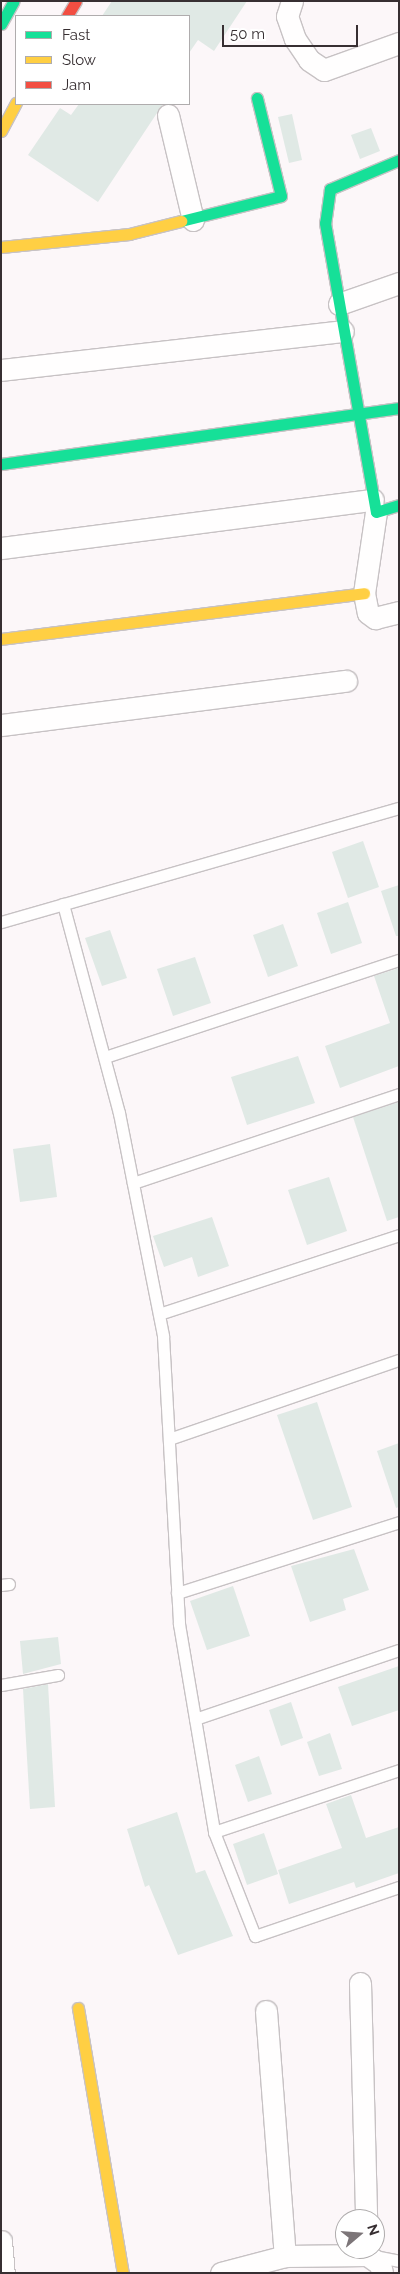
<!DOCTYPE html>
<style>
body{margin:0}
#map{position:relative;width:400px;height:2274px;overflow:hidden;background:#fcf7f9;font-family:Raleway,sans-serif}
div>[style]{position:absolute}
.building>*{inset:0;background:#e0e9e5}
.roads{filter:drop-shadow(1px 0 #c7c2c4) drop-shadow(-1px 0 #c7c2c4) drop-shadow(0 1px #c7c2c4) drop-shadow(0 -1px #c7c2c4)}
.lane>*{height:11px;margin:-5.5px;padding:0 5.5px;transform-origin:5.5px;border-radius:5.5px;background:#fffefe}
.street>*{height:21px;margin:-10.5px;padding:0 10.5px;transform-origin:10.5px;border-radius:10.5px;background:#fffefe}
.fast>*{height:11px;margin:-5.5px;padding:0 5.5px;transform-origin:5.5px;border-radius:5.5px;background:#16e098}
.slow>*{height:11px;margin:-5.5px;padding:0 5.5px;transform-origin:5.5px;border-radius:5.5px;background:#ffcf43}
.jam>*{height:11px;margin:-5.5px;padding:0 5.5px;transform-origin:5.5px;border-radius:5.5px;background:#f24e42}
span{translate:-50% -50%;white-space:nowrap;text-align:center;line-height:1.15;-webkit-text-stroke:4px #fff;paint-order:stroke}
.frame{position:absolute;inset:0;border:2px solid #372f32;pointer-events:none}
.legend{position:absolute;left:15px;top:15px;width:175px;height:90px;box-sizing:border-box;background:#fff;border:1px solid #afacad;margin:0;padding:6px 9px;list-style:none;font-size:15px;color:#372f32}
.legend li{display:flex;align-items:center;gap:10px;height:25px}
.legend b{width:25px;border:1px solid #afacad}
.north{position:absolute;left:335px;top:2209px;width:50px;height:50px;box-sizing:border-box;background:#fff;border:1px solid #afacad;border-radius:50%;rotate:72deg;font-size:14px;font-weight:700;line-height:20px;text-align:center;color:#372f32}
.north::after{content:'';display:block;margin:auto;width:18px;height:22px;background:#7c7578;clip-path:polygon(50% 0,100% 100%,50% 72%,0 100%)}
.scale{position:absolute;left:222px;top:25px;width:136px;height:22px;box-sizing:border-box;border:2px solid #372f32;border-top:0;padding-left:6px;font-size:15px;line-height:18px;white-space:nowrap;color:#372f32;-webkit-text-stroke:4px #fff;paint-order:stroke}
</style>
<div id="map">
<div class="building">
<i style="clip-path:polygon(112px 1px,247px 1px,214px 51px,198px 40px,189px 53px,189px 16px,102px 16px)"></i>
<i style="clip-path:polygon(79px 104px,163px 104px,98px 202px,28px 155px,60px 108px,71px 115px)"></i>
<i style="clip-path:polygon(292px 114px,302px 160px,289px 163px,278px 117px)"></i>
<i style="clip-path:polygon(371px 128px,380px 151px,360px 159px,351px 135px)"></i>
<i style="clip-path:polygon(363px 841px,379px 887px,348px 898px,332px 852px)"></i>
<i style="clip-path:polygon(399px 885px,399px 936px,396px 936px,381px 891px)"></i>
<i style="clip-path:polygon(348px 902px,362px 943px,331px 954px,317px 913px)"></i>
<i style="clip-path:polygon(283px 924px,298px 966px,268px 977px,253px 935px)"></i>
<i style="clip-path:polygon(110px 930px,127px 978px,102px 986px,85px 938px)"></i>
<i style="clip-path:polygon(195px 957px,211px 1003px,173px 1016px,157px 969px)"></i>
<i style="clip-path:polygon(399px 968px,399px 1066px,340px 1088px,325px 1046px,390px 1023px,374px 976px)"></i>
<i style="clip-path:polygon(298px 1056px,315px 1103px,247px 1125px,231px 1077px)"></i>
<i style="clip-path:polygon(399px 1102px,399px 1217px,387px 1221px,353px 1117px)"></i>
<i style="clip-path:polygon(50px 1144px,57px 1197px,20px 1202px,13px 1149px)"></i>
<i style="clip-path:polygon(329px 1177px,347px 1231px,307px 1245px,288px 1190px)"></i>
<i style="clip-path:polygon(212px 1217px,229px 1266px,198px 1277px,192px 1257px,164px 1267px,153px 1236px)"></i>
<i style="clip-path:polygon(317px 1402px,352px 1507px,313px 1520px,277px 1415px)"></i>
<i style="clip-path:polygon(399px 1443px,399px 1507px,396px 1508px,377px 1451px)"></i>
<i style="clip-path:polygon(354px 1549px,369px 1590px,343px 1599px,346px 1610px,310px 1622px,291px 1566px)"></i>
<i style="clip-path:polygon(233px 1586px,250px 1636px,207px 1650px,190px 1601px)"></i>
<i style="clip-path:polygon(58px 1637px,61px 1664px,23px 1674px,20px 1641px)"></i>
<i style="clip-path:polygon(399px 1666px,399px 1710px,352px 1726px,338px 1687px)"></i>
<i style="clip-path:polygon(48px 1684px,55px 1807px,30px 1809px,23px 1689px)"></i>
<i style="clip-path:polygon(291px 1702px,303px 1738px,281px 1746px,269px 1710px)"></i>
<i style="clip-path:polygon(330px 1733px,342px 1769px,319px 1776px,307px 1742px)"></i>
<i style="clip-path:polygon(259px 1756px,272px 1794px,248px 1802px,235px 1765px)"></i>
<i style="clip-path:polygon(351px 1795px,366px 1838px,399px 1827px,399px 1873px,356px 1888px,354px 1882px,289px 1904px,278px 1870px,342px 1848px,326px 1804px)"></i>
<i style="clip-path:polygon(177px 1812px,196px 1873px,205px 1870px,233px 1936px,178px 1955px,149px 1885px,145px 1887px,127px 1829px)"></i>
<i style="clip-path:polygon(264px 1833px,278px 1874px,247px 1885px,233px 1844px)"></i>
</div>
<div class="roads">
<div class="lane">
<i style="left:63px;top:904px;width:216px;rotate:75deg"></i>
<i style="left:119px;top:1113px;width:227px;rotate:78.8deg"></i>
<i style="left:163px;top:1336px;width:288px;rotate:86.8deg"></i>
<i style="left:179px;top:1624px;width:211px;rotate:80.4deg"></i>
<i style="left:214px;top:1832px;width:112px;rotate:68.5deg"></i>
<i style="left:255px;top:1936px;width:152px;rotate:-18.8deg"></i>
<i style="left:1px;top:922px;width:414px;rotate:-16deg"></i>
<i style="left:105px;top:1057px;width:310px;rotate:-18.3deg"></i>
<i style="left:133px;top:1183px;width:280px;rotate:-18.5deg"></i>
<i style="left:159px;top:1314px;width:253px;rotate:-18.2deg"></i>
<i style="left:169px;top:1439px;width:243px;rotate:-19deg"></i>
<i style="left:1px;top:1585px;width:8px;rotate:-7deg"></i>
<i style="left:177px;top:1593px;width:233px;rotate:-17.7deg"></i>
<i style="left:1px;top:1685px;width:58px;rotate:-10deg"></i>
<i style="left:195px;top:1719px;width:215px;rotate:-18.7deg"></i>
<i style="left:214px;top:1832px;width:195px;rotate:-18.5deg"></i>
<i style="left:374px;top:2256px;width:25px;rotate:11deg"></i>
</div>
<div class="street">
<i style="left:292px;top:1px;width:16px;rotate:108deg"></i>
<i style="left:287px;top:16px;width:24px;rotate:71deg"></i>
<i style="left:295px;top:39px;width:25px;rotate:56deg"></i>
<i style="left:309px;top:60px;width:18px;rotate:34deg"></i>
<i style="left:324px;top:70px;width:80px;rotate:-19.8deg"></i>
<i style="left:168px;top:115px;width:108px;rotate:76.6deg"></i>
<i style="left:339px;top:304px;width:64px;rotate:-19.3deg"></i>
<i style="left:1px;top:370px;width:344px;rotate:-6.5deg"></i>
<i style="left:376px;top:512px;width:82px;rotate:98.4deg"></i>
<i style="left:364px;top:593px;width:20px;rotate:79deg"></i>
<i style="left:368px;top:613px;width:9px;rotate:36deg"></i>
<i style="left:375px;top:618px;width:25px;rotate:-14deg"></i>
<i style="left:1px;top:548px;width:375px;rotate:-7.4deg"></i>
<i style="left:1px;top:725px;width:348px;rotate:-7.3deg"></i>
<i style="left:360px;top:1983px;width:236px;rotate:88.5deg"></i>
<i style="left:266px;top:2011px;width:246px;rotate:85.6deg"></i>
<i style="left:1px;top:2241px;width:32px;rotate:85deg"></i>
<i style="left:221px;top:2273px;width:66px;rotate:-14.9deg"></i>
<i style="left:285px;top:2256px;width:82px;rotate:-0.7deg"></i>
<i style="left:367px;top:2255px;width:16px;rotate:35deg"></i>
<i style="left:380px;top:2264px;width:9px;rotate:77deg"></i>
</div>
<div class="fast">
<i style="left:1px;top:24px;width:26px;rotate:-61deg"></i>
<i style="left:399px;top:160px;width:75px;rotate:157.2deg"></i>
<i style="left:330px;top:189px;width:34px;rotate:98deg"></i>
<i style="left:325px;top:223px;width:293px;rotate:80deg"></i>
<i style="left:376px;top:512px;width:24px;rotate:-17deg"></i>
<i style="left:181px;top:221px;width:103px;rotate:-14deg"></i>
<i style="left:281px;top:196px;width:101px;rotate:-103.8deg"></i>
<i style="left:1px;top:464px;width:402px;rotate:-8deg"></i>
</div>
<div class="slow">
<i style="left:1px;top:131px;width:32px;rotate:-62deg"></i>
<i style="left:1px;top:247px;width:129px;rotate:-5.8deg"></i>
<i style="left:129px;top:234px;width:54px;rotate:-14deg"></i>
<i style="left:1px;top:639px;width:366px;rotate:-7.2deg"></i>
<i style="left:78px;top:2008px;width:269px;rotate:80.4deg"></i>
</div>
<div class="jam">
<i style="left:67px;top:16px;width:17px;rotate:-59deg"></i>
</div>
</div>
<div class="frame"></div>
<ul class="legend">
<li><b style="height:6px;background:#16e098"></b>Fast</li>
<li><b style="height:6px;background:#ffcf43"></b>Slow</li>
<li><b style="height:6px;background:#f24e42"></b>Jam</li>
</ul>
<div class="north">N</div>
<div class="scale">50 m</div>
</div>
